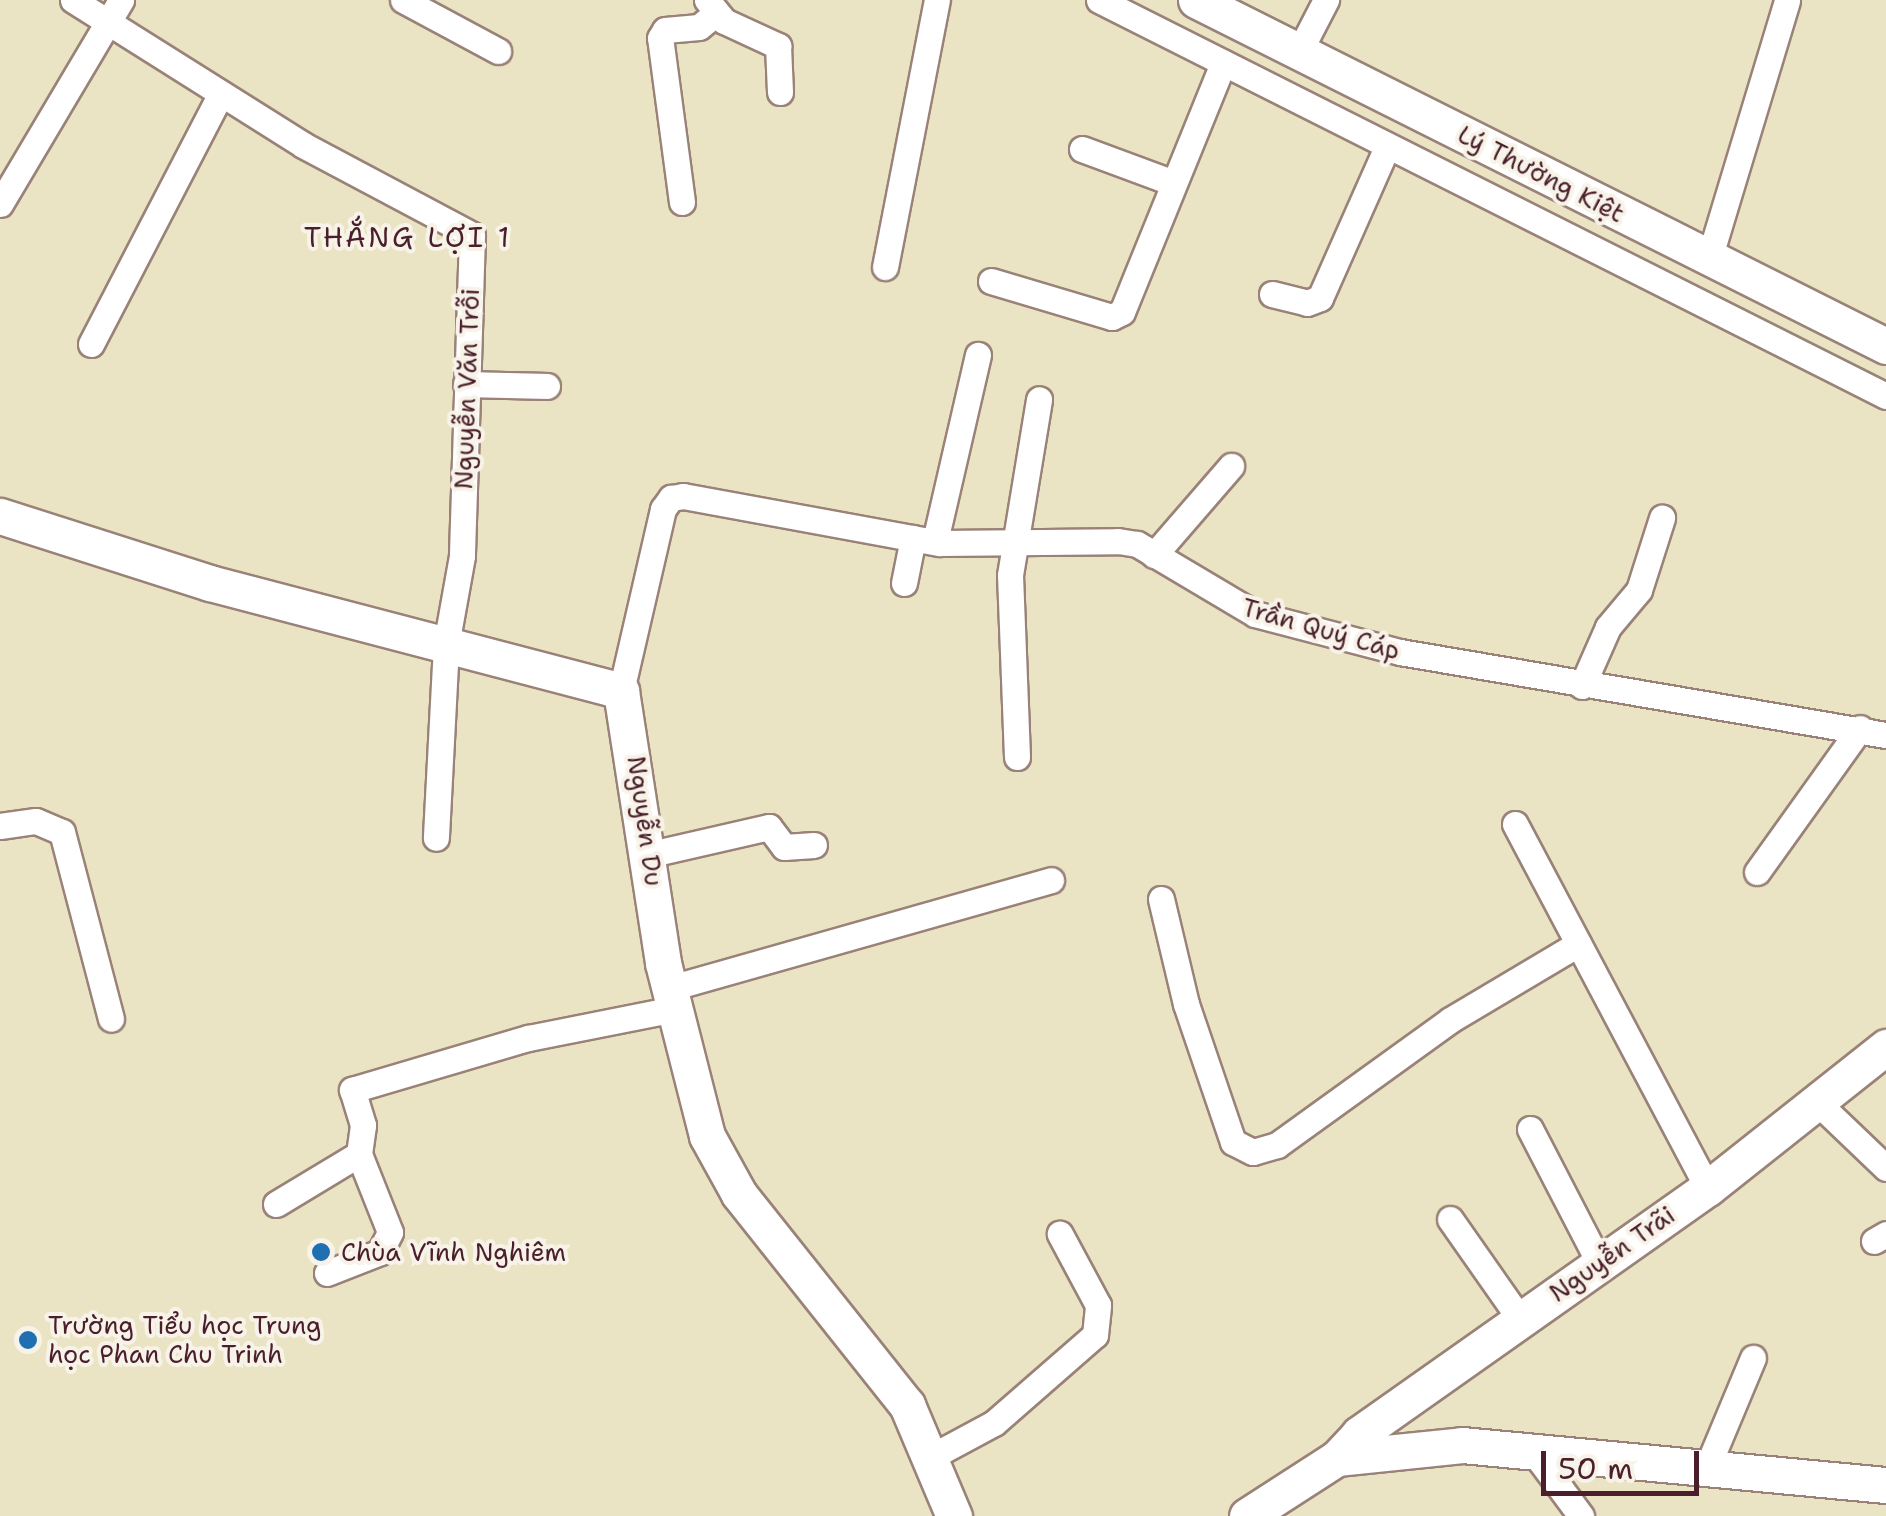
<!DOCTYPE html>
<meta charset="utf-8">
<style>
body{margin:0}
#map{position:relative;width:1886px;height:1516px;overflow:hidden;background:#ebe4c4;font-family:"Shantell Sans",sans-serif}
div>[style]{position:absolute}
.roads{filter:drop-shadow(2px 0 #9a8278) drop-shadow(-2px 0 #9a8278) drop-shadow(0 2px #9a8278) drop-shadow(0 -2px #9a8278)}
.street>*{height:25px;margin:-12.5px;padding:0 12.5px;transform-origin:12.5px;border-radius:12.5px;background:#fff}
.secondary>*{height:35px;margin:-17.5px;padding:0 17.5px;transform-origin:17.5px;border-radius:17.5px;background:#fff}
.dots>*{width:28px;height:28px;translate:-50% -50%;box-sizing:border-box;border:5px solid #f7f3e8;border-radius:50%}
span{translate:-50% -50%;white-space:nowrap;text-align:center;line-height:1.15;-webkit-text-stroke:8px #f7f3e8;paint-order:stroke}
.street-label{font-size:25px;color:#4a1f2b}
.poi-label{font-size:25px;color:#4a1f2b}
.left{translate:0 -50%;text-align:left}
.neighbourhood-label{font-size:28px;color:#4a1f2b;letter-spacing:2.5px}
.scale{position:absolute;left:1541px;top:1451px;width:158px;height:45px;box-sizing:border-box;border:5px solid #4a1f2b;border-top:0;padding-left:12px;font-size:30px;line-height:35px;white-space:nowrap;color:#4a1f2b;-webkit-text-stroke:8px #f7f3e8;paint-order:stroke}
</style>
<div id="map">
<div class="roads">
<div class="street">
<i style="left:73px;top:0;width:272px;rotate:32.2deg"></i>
<i style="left:303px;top:145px;width:191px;rotate:28deg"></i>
<i style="left:472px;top:235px;width:321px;rotate:91.8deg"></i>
<i style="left:462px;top:556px;width:90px;rotate:100.2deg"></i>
<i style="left:446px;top:645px;width:193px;rotate:93deg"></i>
<i style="left:403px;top:0;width:108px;rotate:28.2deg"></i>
<i style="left:707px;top:0;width:27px;rotate:51deg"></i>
<i style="left:724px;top:21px;width:60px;rotate:24.8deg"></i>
<i style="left:778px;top:46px;width:46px;rotate:87.5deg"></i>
<i style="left:1099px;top:0;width:881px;rotate:26.71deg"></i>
<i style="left:1299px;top:52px;width:59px;rotate:-62.6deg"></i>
<i style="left:1082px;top:149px;width:95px;rotate:20.3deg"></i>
<i style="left:682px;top:202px;width:165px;rotate:-97.6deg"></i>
<i style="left:660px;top:38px;width:9px;rotate:-58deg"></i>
<i style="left:665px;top:30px;width:34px;rotate:-5deg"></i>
<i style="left:699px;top:27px;width:19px;rotate:-39deg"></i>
<i style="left:0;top:204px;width:237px;rotate:-59.3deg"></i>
<i style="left:1709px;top:259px;width:270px;rotate:-73.2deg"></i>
<i style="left:885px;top:267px;width:272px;rotate:-79deg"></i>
<i style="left:991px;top:281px;width:126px;rotate:16.6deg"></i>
<i style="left:1112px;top:317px;width:11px;rotate:-27deg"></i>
<i style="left:1122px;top:312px;width:269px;rotate:-67.9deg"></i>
<i style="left:1272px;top:294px;width:36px;rotate:14deg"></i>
<i style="left:1307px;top:303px;width:14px;rotate:-21deg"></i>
<i style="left:1320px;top:298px;width:163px;rotate:-66.1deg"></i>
<i style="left:91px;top:344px;width:280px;rotate:-62.6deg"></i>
<i style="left:466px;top:384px;width:81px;rotate:1.4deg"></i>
<i style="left:935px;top:541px;width:191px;rotate:-77deg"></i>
<i style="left:1154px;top:555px;width:118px;rotate:-49.1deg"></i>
<i style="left:904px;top:583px;width:46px;rotate:-78.7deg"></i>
<i style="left:1582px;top:686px;width:64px;rotate:-66.2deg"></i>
<i style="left:1608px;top:627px;width:48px;rotate:-50deg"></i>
<i style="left:1639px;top:590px;width:76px;rotate:-72.3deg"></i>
<i style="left:621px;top:691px;width:187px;rotate:-77deg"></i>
<i style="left:663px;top:509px;width:14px;rotate:-54deg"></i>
<i style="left:671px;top:498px;width:12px;rotate:-9deg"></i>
<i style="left:683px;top:496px;width:261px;rotate:10.4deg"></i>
<i style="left:940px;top:543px;width:178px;rotate:-0.6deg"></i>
<i style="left:1118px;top:541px;width:19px;rotate:9deg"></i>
<i style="left:1137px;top:544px;width:137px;rotate:30.7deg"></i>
<i style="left:1255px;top:614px;width:150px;rotate:14.7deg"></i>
<i style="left:1400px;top:652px;width:493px;rotate:9.7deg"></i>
<i style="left:1017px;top:757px;width:182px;rotate:-92.2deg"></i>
<i style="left:1010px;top:575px;width:178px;rotate:-80.6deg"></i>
<i style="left:1515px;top:824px;width:412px;rotate:62.1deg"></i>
<i style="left:0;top:826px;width:36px;rotate:-8deg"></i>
<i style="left:36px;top:821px;width:28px;rotate:23deg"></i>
<i style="left:62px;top:832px;width:193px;rotate:75.3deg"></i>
<i style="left:651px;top:854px;width:121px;rotate:-12.9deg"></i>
<i style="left:769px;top:827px;width:25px;rotate:53deg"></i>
<i style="left:784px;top:847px;width:30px;rotate:-4deg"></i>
<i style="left:1757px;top:872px;width:177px;rotate:-54.4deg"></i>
<i style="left:1161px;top:899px;width:108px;rotate:76.6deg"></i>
<i style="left:1186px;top:1004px;width:146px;rotate:71.2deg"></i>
<i style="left:1233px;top:1142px;width:22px;rotate:27deg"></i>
<i style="left:1253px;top:1152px;width:25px;rotate:-16deg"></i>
<i style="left:1277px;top:1145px;width:213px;rotate:-35.8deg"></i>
<i style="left:1450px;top:1020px;width:149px;rotate:-30.7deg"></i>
<i style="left:670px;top:988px;width:396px;rotate:-15.8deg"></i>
<i style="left:1818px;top:1103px;width:94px;rotate:43.7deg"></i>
<i style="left:1530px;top:1129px;width:150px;rotate:62.6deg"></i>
<i style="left:276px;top:1204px;width:97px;rotate:-31.1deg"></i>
<i style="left:359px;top:1154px;width:29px;rotate:-82deg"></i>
<i style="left:363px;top:1125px;width:37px;rotate:-107deg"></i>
<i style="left:352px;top:1090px;width:184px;rotate:-16.5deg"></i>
<i style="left:528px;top:1038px;width:149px;rotate:-11.2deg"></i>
<i style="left:1450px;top:1219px;width:122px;rotate:55deg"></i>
<i style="left:1874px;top:1241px;width:14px;rotate:-30deg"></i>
<i style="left:327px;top:1273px;width:57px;rotate:-21.6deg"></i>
<i style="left:380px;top:1252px;width:22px;rotate:-63deg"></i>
<i style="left:390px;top:1232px;width:84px;rotate:-111.7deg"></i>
<i style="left:1530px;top:1447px;width:86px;rotate:53.5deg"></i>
<i style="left:927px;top:1459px;width:76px;rotate:-28.2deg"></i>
<i style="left:994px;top:1423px;width:134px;rotate:-41.1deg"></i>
<i style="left:1095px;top:1335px;width:30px;rotate:-84deg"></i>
<i style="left:1098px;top:1305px;width:81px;rotate:-118.2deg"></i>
<i style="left:1709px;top:1463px;width:114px;rotate:-67.3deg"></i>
</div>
<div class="secondary">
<i style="left:1196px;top:0;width:772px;rotate:26.63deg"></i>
<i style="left:0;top:516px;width:220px;rotate:17.7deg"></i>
<i style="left:210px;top:583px;width:425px;rotate:14.7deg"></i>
<i style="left:621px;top:691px;width:275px;rotate:81.2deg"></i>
<i style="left:663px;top:963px;width:179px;rotate:75.7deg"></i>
<i style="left:707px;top:1136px;width:66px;rotate:61.1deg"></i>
<i style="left:739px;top:1194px;width:270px;rotate:51.5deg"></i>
<i style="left:907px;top:1405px;width:121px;rotate:67.1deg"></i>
<i style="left:1337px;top:1458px;width:33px;rotate:-47deg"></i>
<i style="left:1359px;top:1434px;width:427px;rotate:-35.2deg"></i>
<i style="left:1708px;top:1188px;width:227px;rotate:-38.4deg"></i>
<i style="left:1247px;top:1516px;width:107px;rotate:-32.8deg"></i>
<i style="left:1337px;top:1458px;width:126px;rotate:-5.9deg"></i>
<i style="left:1462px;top:1445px;width:426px;rotate:5.4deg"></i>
</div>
</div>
<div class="dots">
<i style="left:321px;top:1252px;background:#1f6fb2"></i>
<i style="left:28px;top:1340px;background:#1f6fb2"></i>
</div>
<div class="street-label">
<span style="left:1541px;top:174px;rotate:27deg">Lý Thường Kiệt</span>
<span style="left:467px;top:389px;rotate:-88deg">Nguyễn Văn Trỗi</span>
<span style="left:1321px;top:629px;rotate:16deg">Trần Quý Cáp</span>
<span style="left:645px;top:821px;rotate:82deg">Nguyễn Du</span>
<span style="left:1612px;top:1254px;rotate:-35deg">Nguyễn Trãi</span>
</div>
<div class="poi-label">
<span class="left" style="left:341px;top:1252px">Chùa Vĩnh Nghiêm</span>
<span class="left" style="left:48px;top:1340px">Trường Tiểu học Trung<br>học Phan Chu Trinh</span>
</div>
<div class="neighbourhood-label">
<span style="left:408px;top:237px">THẮNG LỢI 1</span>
</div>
<div class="scale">50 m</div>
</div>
